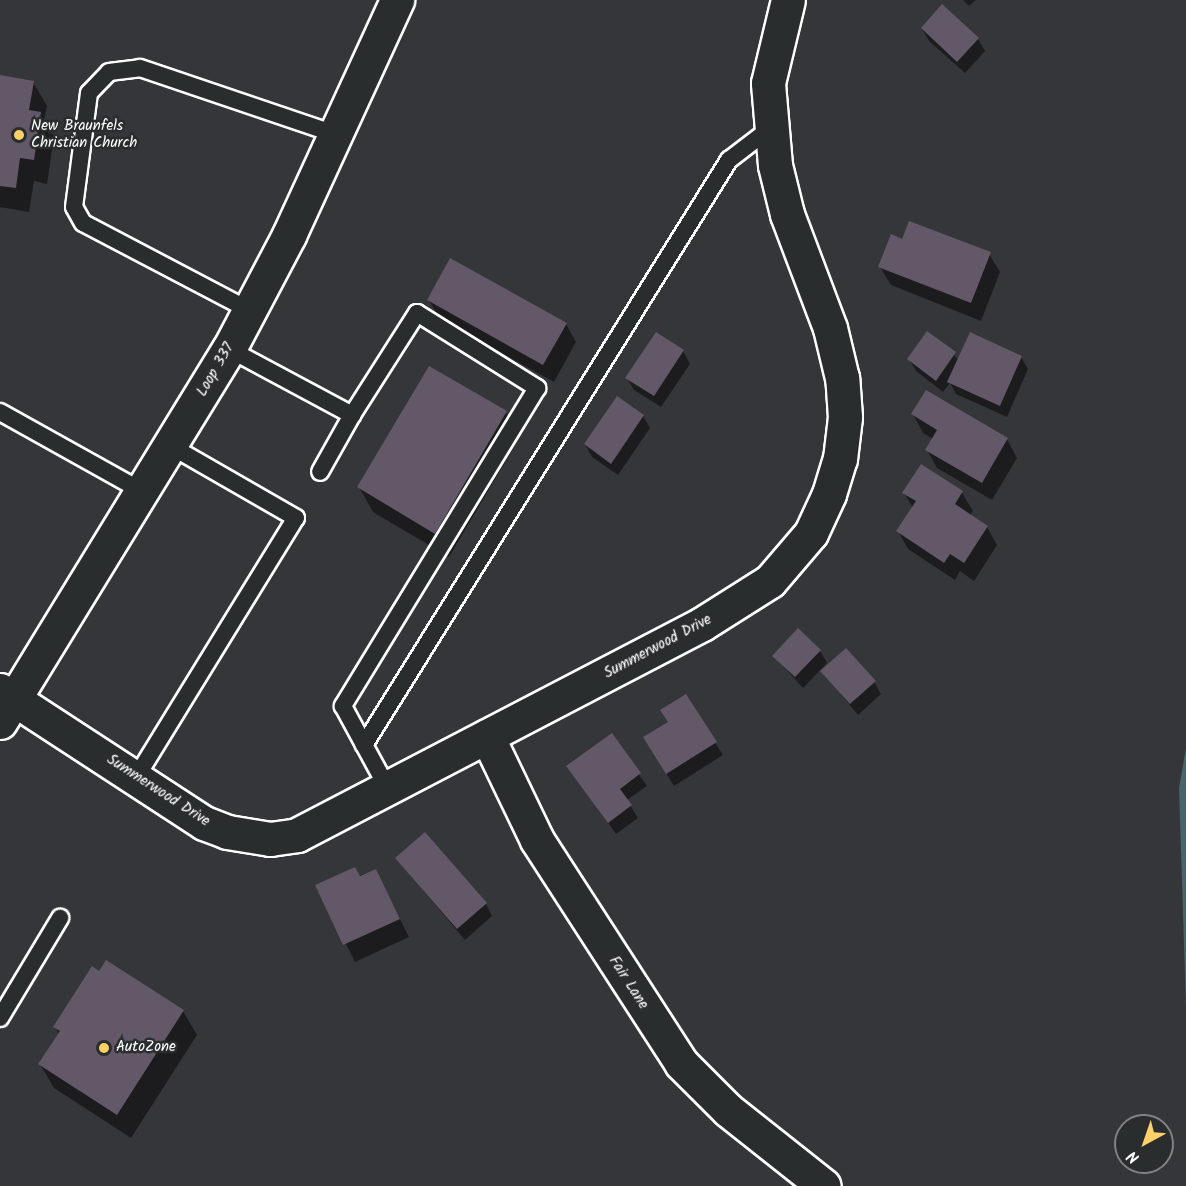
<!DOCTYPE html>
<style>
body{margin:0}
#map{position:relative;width:1186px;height:1186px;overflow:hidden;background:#353639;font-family:Kalam,sans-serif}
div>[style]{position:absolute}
.water>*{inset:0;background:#47656b}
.shadow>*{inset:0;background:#0007}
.building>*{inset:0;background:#625867}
.roads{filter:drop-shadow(2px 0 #fff) drop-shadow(-2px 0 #fff) drop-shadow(0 2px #fff) drop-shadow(0 -2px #fff)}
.service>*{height:16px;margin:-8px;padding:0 8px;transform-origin:8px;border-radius:8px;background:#2a2d2e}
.minor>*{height:33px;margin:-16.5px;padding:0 16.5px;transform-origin:16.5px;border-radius:16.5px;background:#2a2d2e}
.primary>*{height:33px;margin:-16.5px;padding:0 16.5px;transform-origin:16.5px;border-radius:16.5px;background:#2a2d2e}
.dots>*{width:16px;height:16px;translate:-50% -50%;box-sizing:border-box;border:3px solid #2a2d2e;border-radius:50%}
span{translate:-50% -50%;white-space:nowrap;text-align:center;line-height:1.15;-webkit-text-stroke:5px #2a2d2e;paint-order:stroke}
.poi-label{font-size:15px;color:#fff}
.left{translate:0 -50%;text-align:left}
.street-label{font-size:15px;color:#fff}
.north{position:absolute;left:1114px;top:1114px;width:60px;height:60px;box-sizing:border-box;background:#2a2d2e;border:2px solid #7f8182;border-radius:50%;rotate:220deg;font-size:16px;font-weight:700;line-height:24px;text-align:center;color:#fff}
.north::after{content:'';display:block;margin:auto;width:21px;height:27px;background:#ffd166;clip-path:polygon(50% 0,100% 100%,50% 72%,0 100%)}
</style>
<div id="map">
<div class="water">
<i style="clip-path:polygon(1186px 748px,1186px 1007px,1179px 788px)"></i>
</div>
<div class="shadow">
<i style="clip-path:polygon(963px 0,976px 0,969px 6px)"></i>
<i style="clip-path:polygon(922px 29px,978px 39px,985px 51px,965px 73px,929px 41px)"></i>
<i style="clip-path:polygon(0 77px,33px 82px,47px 106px,44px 120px,54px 137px,47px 184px,34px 181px,29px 212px,0 207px)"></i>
<i style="clip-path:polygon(903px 240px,989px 254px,1000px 272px,981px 321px,891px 285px,880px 267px)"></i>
<i style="clip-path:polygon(429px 300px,566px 324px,576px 342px,554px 382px,439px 318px)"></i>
<i style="clip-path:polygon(927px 333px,959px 360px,1021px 357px,1028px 369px,1007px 417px,956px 394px,950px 383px,943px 392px,916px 371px,909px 359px)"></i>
<i style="clip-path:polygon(656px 334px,683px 351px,690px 364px,661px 407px,634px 390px,627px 378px)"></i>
<i style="clip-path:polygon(506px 413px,520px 437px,449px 557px,373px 512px,359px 487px)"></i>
<i style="clip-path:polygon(913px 414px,1007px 439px,1017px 458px,992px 500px,937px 468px,927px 450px,933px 439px,923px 433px)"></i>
<i style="clip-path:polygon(643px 416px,650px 428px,618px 475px,592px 457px,585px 444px)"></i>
<i style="clip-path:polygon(904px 493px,962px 493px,973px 511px,969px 516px,987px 527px,997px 545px,974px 581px,960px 571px,955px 580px,908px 549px,898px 531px,913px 508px)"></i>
<i style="clip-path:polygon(820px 651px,827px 663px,803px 688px,774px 656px)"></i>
<i style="clip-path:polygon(822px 671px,874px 682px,881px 694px,858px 715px)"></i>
<i style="clip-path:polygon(685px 696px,723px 755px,674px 786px,652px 750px)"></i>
<i style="clip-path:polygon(611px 735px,647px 786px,627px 800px,638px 818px,616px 834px,568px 766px)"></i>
<i style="clip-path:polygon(397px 859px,486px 904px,492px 916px,465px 940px)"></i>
<i style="clip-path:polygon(376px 871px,409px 937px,355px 962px,317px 886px)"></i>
<i style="clip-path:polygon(183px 1011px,197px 1035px,131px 1138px,54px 1088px,40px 1064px,59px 1034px,55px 1027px)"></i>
</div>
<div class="building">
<i style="clip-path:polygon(942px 4px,979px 38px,957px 62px,921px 28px)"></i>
<i style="clip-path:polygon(0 75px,34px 81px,29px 110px,41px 112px,34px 160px,20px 158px,16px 188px,0 186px)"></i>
<i style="clip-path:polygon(909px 221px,991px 252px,971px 303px,878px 267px,891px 234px,902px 239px)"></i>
<i style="clip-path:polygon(450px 258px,567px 323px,543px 365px,427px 300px)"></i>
<i style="clip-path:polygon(927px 331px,956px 352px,936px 381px,907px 359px)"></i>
<i style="clip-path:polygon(656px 332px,684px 350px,654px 396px,625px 378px)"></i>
<i style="clip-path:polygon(970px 332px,1022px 356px,1000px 406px,947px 382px)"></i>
<i style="clip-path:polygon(429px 366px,507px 411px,435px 534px,357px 487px)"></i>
<i style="clip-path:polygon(926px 390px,1008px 438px,982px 483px,925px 450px,937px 430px,911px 414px)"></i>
<i style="clip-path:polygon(617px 396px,644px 415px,611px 464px,584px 444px)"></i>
<i style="clip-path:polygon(921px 464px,963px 491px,955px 504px,988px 526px,964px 563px,950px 554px,944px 563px,896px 531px,916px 501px,902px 493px)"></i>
<i style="clip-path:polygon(798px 628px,821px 650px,795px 677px,772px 656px)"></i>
<i style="clip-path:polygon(846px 648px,876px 681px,850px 704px,820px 671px)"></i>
<i style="clip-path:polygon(686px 694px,717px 742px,666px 774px,643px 737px,668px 722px,660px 710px)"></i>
<i style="clip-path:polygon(612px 733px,641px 773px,620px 789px,632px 805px,608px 823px,566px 766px)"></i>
<i style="clip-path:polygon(425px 832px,487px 903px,457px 929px,395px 858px)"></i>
<i style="clip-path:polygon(355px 867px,360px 876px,376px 869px,400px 919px,343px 945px,315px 885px)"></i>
<i style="clip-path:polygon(106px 960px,184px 1010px,117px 1115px,38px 1064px,60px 1031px,53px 1027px,92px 966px,99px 971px)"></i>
</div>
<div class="roads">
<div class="service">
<i style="left:249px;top:310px;width:187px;rotate:-152.3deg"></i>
<i style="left:83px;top:223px;width:18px;rotate:-119deg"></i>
<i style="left:74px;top:207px;width:115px;rotate:-82.5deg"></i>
<i style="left:89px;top:93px;width:29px;rotate:-46deg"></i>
<i style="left:109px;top:72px;width:31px;rotate:-7deg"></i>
<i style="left:140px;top:68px;width:206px;rotate:18.7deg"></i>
<i style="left:229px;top:349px;width:140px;rotate:28.2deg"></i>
<i style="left:352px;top:415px;width:65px;rotate:119.3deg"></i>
<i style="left:0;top:412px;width:165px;rotate:29.1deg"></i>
<i style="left:352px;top:415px;width:121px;rotate:-57.5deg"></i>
<i style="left:417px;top:313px;width:142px;rotate:32deg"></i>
<i style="left:537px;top:388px;width:373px;rotate:121.4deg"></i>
<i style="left:343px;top:706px;width:92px;rotate:61.5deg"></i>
<i style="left:364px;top:745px;width:690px;rotate:-58.04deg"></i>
<i style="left:729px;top:160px;width:54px;rotate:-37.5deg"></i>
<i style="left:137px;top:776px;width:303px;rotate:-58.4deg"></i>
<i style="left:296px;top:518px;width:144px;rotate:-150.1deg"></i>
<i style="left:0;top:1018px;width:117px;rotate:-59deg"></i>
</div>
<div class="minor">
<i style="left:0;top:690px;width:244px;rotate:33.1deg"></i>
<i style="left:204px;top:823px;width:25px;rotate:21deg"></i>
<i style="left:227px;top:832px;width:44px;rotate:9.2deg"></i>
<i style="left:270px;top:839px;width:27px;rotate:-8deg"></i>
<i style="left:297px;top:835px;width:457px;rotate:-27.5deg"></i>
<i style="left:702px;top:624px;width:80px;rotate:-32.3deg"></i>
<i style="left:770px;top:581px;width:63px;rotate:-49.5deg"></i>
<i style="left:811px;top:533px;width:43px;rotate:-65.2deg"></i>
<i style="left:829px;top:494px;width:37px;rotate:-73deg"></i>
<i style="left:840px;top:459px;width:42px;rotate:-83.2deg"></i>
<i style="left:845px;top:417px;width:39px;rotate:-94deg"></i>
<i style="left:842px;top:378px;width:51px;rotate:-103.5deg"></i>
<i style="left:830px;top:328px;width:122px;rotate:-110.7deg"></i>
<i style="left:787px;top:214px;width:50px;rotate:-103.8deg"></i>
<i style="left:775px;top:165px;width:82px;rotate:-94.9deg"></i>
<i style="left:768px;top:83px;width:85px;rotate:-76.5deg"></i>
<i style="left:487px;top:736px;width:115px;rotate:64.3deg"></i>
<i style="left:537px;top:840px;width:265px;rotate:57.1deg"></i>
<i style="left:681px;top:1063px;width:66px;rotate:45deg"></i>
<i style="left:728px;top:1110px;width:122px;rotate:38.4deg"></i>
</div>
<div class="primary">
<i style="left:0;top:722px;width:438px;rotate:-58.5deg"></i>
<i style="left:229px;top:349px;width:129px;rotate:-62.2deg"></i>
<i style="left:289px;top:235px;width:259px;rotate:-65.3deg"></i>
</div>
</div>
<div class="dots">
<i style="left:19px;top:135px;background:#ffd166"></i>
<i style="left:104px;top:1048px;background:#ffd166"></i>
</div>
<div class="poi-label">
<span class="left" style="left:31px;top:135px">New Braunfels<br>Christian Church</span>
<span class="left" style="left:116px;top:1048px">AutoZone</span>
</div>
<div class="street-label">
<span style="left:216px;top:370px;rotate:-60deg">Loop 337</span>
<span style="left:658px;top:647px;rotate:-28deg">Summerwood Drive</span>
<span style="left:158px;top:791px;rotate:33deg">Summerwood Drive</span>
<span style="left:628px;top:983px;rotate:57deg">Fair Lane</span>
</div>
<div class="north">N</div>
</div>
